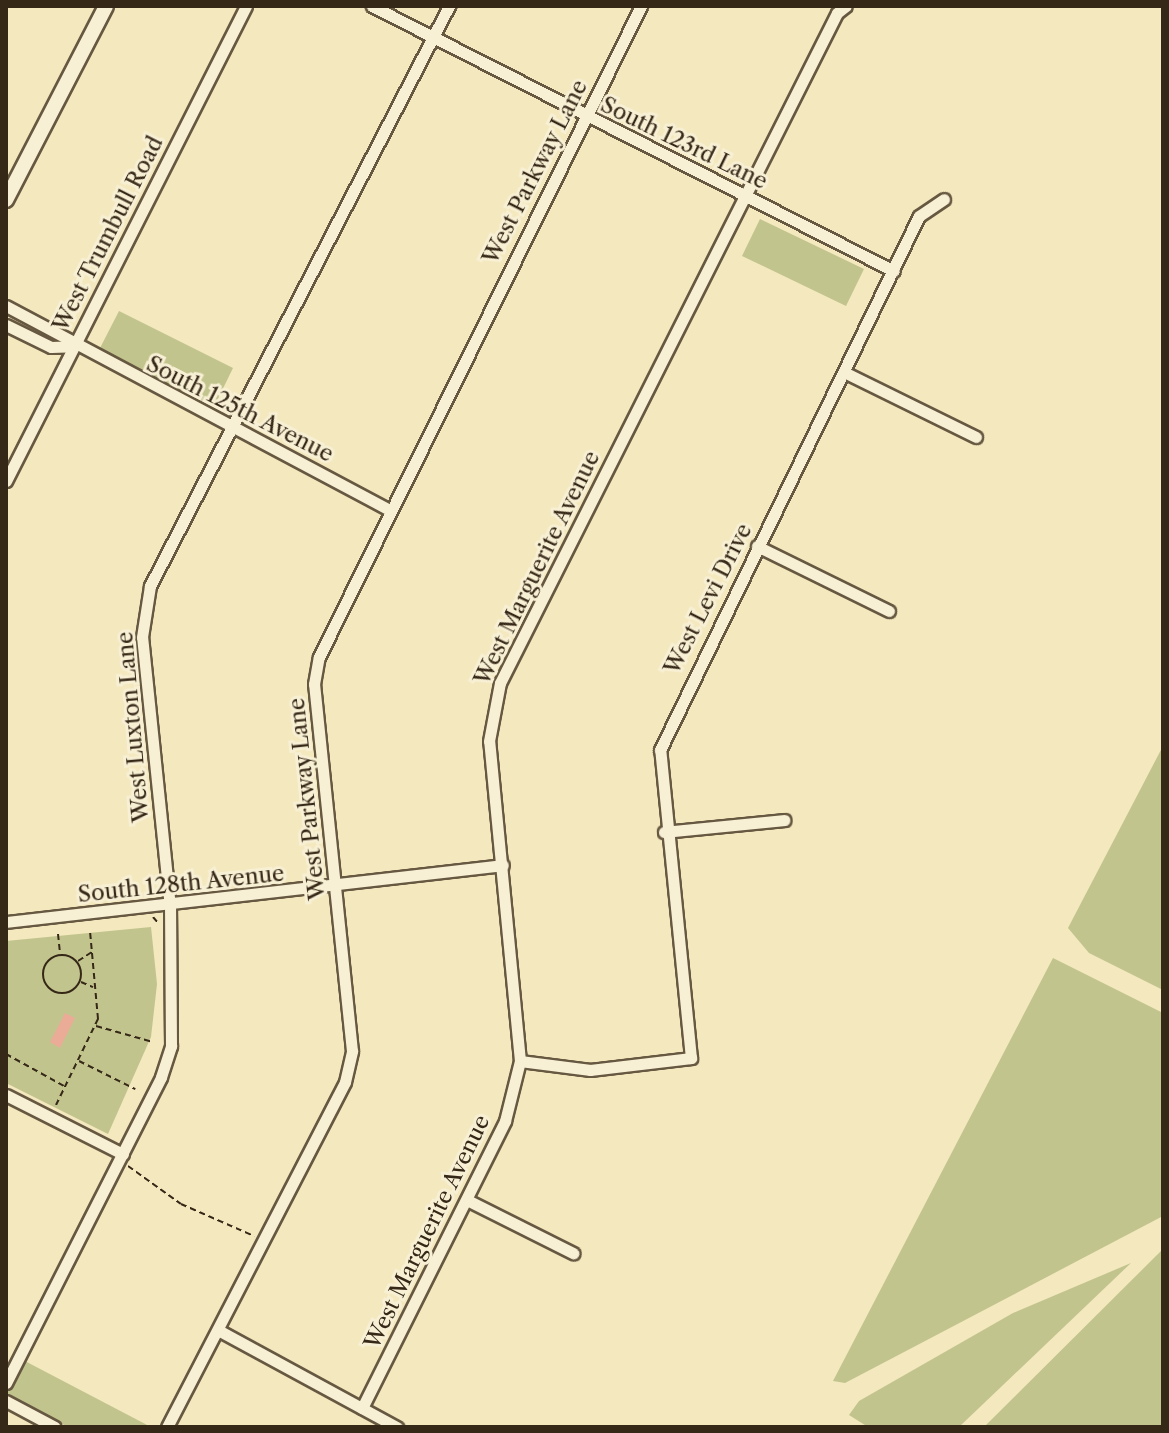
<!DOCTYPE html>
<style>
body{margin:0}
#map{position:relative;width:1169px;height:1433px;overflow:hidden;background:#f4e8be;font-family:"Libre Caslon Text",serif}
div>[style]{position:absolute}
.green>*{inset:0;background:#c2c48d}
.building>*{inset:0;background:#eaac97}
.path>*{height:2px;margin-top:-1px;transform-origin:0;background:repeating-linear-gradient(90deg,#362817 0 6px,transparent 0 10px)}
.path>.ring{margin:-1px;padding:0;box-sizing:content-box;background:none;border:2px solid #362817;border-radius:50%}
.roads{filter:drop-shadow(2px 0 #665841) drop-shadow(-2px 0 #665841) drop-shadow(0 2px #665841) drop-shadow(0 -2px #665841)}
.minor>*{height:11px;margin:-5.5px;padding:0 5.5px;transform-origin:5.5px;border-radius:5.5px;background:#f8f0d5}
.tertiary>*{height:14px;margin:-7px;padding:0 7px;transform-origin:7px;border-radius:7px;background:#f8f0d5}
span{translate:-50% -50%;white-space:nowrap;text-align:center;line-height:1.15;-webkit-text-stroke:6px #f8f0d5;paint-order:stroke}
.street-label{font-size:22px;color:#362817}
.frame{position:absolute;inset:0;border:8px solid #362817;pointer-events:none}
</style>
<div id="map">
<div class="green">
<i style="clip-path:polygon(760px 219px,864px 269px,846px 306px,742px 256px)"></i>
<i style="clip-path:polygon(119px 311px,233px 368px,214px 407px,99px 350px)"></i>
<i style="clip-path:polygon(1163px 746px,1163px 990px,1089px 953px,1068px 928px)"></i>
<i style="clip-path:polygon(151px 927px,157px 984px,151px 1037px,108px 1134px,6px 1083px,6px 941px)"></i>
<i style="clip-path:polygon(1053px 958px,1163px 1013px,1163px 1216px,845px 1383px,833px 1381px)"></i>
<i style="clip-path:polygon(1163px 1249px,1163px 1427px,984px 1427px)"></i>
<i style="clip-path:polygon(1131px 1263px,959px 1427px,868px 1427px,849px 1415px,859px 1401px,1013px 1313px)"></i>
<i style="clip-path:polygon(23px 1360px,151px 1427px,68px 1427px,6px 1395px)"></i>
</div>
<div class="building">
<i style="clip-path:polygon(65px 1013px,75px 1018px,60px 1048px,50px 1042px)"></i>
</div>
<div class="path">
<i style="left:153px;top:917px;width:9px;rotate:49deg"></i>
<i style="left:58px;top:934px;width:20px;rotate:84deg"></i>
<i class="ring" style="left:43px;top:955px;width:36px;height:36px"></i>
<i style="left:78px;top:961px;width:17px;rotate:-33deg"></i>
<i style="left:81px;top:982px;width:13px;rotate:23deg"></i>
<i style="left:96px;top:1026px;width:59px;rotate:15.7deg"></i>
<i style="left:6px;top:1054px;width:66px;rotate:28.9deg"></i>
<i style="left:79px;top:1061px;width:63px;rotate:26.6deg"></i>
<i style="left:56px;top:1105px;width:96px;rotate:-64deg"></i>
<i style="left:98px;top:1019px;width:88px;rotate:-95.2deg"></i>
<i style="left:128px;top:1166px;width:65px;rotate:35.6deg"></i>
<i style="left:181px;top:1204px;width:80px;rotate:23.7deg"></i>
</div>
<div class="roads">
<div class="minor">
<i style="left:372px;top:6px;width:585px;rotate:26.92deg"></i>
<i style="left:6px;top:306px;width:432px;rotate:28deg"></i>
<i style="left:6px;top:325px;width:50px;rotate:26.1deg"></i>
<i style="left:51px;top:347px;width:23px;rotate:-2deg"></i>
<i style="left:844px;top:372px;width:147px;rotate:26.2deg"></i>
<i style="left:6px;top:481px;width:532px;rotate:-63.19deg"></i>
<i style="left:757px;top:546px;width:147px;rotate:26.2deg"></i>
<i style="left:664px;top:832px;width:121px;rotate:-5.7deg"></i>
<i style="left:6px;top:922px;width:500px;rotate:-6.54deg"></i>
<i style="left:520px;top:1061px;width:71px;rotate:7.3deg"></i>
<i style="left:590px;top:1070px;width:102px;rotate:-6.8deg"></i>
<i style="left:691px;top:1058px;width:310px;rotate:-95.7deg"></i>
<i style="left:660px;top:750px;width:593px;rotate:-64.13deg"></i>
<i style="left:919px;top:216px;width:30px;rotate:-34deg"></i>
<i style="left:6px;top:1095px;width:131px;rotate:26.8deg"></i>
<i style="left:467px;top:1200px;width:119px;rotate:26.6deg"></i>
<i style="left:218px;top:1330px;width:204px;rotate:28.5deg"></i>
<i style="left:6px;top:1383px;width:343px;rotate:-63.1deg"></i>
<i style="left:161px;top:1077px;width:33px;rotate:-72deg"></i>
<i style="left:171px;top:1046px;width:139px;rotate:-90.4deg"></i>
<i style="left:170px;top:907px;width:271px;rotate:-95.9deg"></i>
<i style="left:142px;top:637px;width:52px;rotate:-81.1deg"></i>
<i style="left:150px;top:586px;width:653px;rotate:-62.73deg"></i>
<i style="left:6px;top:1401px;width:55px;rotate:28deg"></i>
<i style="left:362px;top:1408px;width:321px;rotate:-63.5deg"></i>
<i style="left:505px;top:1121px;width:62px;rotate:-76deg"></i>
<i style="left:520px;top:1061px;width:321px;rotate:-95.5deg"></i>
<i style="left:489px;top:741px;width:59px;rotate:-79.3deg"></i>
<i style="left:500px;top:683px;width:750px;rotate:-63.3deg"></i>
<i style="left:837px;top:13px;width:11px;rotate:-38deg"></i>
<i style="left:167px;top:1427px;width:388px;rotate:-62.7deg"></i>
<i style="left:345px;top:1082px;width:32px;rotate:-77deg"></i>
<i style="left:352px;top:1051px;width:369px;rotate:-95.9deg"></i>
<i style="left:314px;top:684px;width:27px;rotate:-80deg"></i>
<i style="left:319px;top:657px;width:726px;rotate:-63.68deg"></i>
</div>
<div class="tertiary">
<i style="left:6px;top:200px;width:218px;rotate:-62.7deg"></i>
</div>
</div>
<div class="street-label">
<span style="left:684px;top:143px;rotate:26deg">South 123rd Lane</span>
<span style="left:535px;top:172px;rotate:-63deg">West Parkway Lane</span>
<span style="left:108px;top:234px;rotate:-63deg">West Trumbull Road</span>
<span style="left:240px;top:409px;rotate:27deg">South 125th Avenue</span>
<span style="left:537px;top:568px;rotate:-64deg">West Marguerite Avenue</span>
<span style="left:708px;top:599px;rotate:-63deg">West Levi Drive</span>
<span style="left:133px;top:727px;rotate:-95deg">West Luxton Lane</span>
<span style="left:307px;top:799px;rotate:-96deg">West Parkway Lane</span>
<span style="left:181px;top:884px;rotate:-6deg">South 128th Avenue</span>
<span style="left:427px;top:1232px;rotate:-64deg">West Marguerite Avenue</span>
</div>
<div class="frame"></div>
</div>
